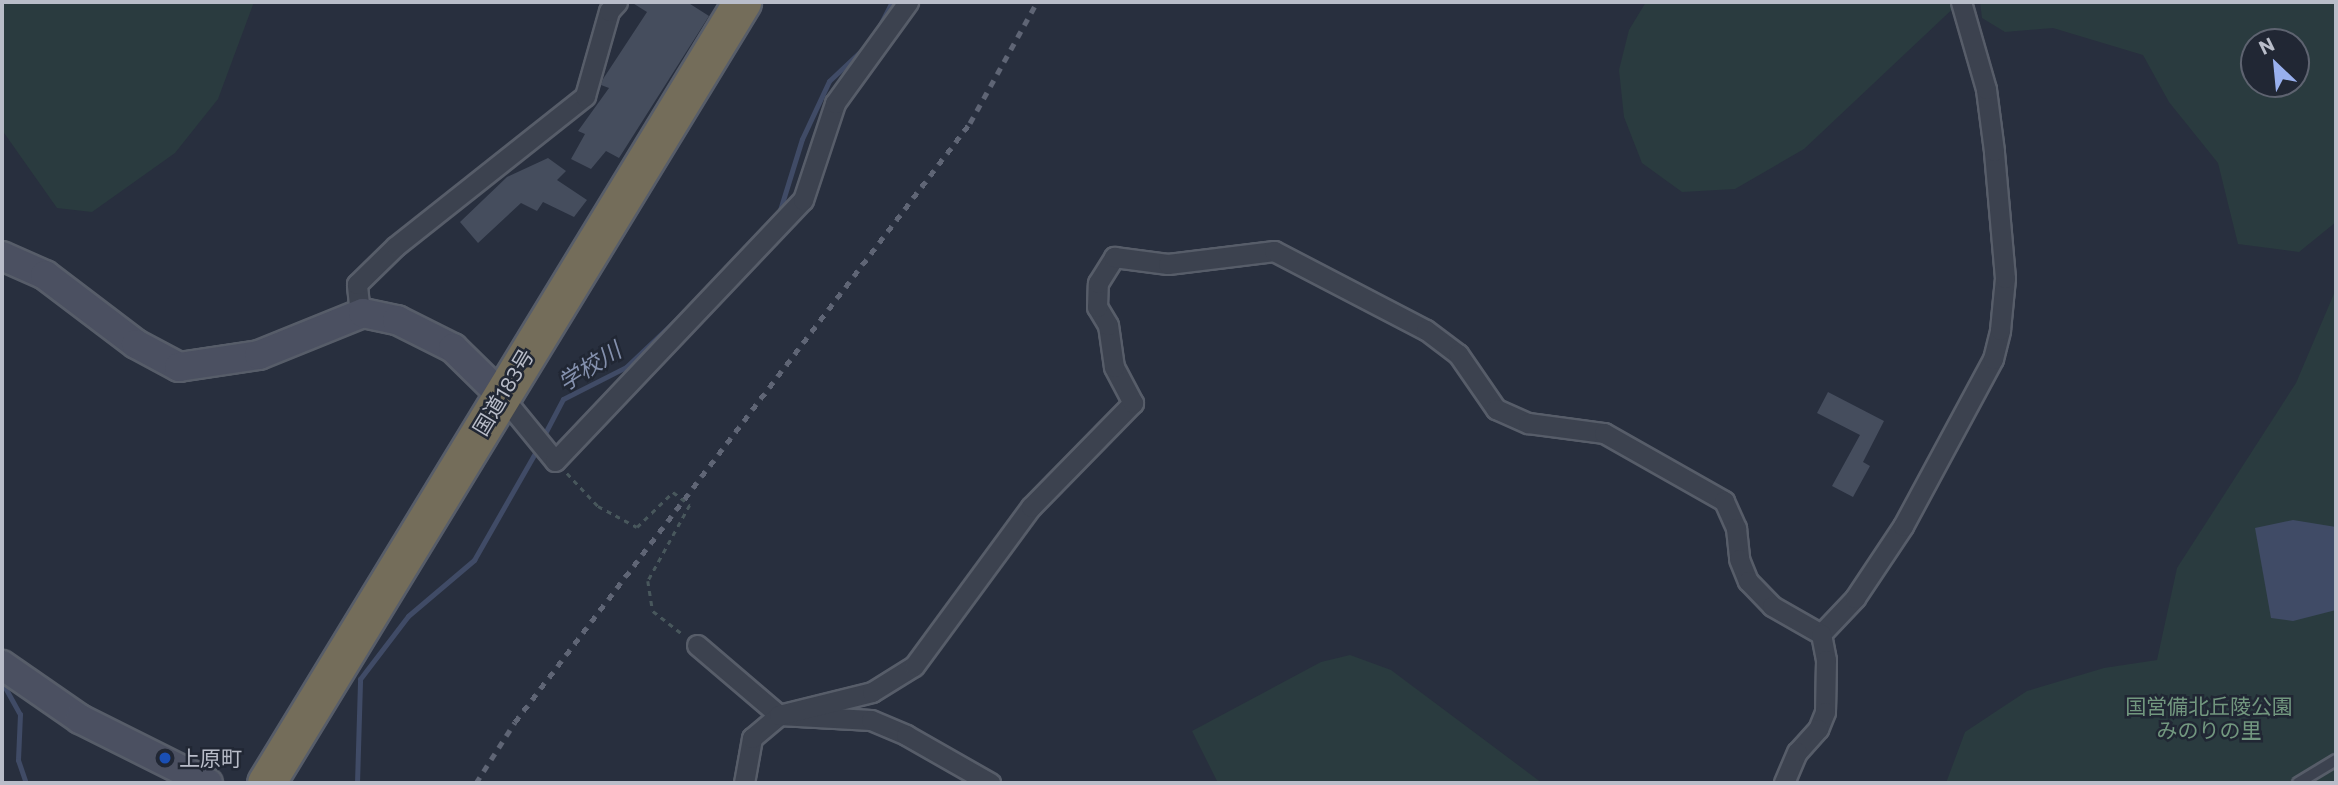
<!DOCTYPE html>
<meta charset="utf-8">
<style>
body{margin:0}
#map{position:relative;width:2338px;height:785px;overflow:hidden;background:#282f3e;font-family:Commissioner,"Noto Sans JP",sans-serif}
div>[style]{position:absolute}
.green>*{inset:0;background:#2a3b3f}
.water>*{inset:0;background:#404b66}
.stream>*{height:5px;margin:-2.5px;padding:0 2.5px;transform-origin:2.5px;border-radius:2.5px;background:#404b66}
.building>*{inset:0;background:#454d5d}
.path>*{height:2.5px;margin-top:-1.25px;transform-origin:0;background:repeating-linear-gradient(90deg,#48575c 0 5px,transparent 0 10px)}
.roads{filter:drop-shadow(2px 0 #575d69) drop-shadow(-2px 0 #575d69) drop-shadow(0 2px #575d69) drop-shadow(0 -2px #575d69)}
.lane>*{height:10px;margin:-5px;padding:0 5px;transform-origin:5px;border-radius:5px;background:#3c424f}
.street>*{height:19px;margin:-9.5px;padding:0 9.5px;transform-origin:9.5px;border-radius:9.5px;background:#3c424f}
.secondary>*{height:28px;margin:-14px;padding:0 14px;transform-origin:14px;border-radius:14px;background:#4b5061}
.highway>*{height:37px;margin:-18.5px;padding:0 18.5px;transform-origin:18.5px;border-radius:18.5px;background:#746d5a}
.rail>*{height:5px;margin-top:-2.5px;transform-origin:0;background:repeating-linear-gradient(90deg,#5f6575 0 7px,transparent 0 14px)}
.dots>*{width:19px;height:19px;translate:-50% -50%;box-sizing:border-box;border:4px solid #212734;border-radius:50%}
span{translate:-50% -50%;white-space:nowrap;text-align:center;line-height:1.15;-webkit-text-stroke:5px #212734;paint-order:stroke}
.street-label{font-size:21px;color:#b9bdc9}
.park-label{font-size:21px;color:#72977f}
.poi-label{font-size:21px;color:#b9bdc9}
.left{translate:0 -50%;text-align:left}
.water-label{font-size:23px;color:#8490ad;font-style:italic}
.frame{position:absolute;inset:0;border:4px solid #b9bdc9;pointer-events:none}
.north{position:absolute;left:2240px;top:28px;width:70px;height:70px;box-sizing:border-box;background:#212734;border:2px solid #5e6370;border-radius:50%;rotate:334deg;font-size:19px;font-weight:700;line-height:28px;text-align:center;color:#b9bdc9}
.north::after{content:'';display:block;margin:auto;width:24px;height:32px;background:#99b0ee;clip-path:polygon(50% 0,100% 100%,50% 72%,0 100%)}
</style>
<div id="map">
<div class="green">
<i style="clip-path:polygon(2px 2px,254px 2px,218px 99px,175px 153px,92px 212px,57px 208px,2px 130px)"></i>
<i style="clip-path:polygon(1646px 2px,1960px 2px,1804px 149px,1735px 189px,1682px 192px,1642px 163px,1624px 117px,1619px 70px,1629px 30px)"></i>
<i style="clip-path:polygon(evenodd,1980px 2px,2336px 2px,2336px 222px,2299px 252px,2238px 244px,2218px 163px,2169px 102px,2143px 55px,2053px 28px,2005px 32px,1982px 18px,1980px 2px,2296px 42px,2296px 84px,2254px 84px,2254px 42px,2296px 42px)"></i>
<i style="clip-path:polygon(2336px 289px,2336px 783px,1946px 783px,1965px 732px,2027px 691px,2104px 668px,2157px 660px,2177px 568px,2296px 383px)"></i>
<i style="clip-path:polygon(1350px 655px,1391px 670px,1542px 783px,1218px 783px,1192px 731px,1321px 662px)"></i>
</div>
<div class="water">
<i style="clip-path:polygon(2293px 520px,2336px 527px,2336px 610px,2293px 621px,2271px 618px,2255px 528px)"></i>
</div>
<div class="stream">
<i style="left:879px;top:27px;width:28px;rotate:-63deg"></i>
<i style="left:780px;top:210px;width:74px;rotate:-72.8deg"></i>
<i style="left:802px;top:139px;width:64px;rotate:-65deg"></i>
<i style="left:829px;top:81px;width:47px;rotate:-43.3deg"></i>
<i style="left:542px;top:439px;width:45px;rotate:-62.3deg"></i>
<i style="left:563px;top:399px;width:71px;rotate:-26.9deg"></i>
<i style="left:626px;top:367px;width:73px;rotate:-43.3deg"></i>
<i style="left:2px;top:682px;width:37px;rotate:61deg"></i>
<i style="left:20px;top:714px;width:46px;rotate:92.5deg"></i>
<i style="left:18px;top:760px;width:24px;rotate:71deg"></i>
<i style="left:357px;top:783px;width:104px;rotate:-88.3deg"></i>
<i style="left:360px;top:679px;width:79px;rotate:-52.7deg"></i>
<i style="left:408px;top:616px;width:87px;rotate:-40.3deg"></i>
<i style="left:474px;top:560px;width:129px;rotate:-60.3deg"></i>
</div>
<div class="building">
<i style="clip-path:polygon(631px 2px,687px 2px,709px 16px,619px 158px,606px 151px,591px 169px,571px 159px,585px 134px,578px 131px,609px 88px,601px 85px,603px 79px,647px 12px)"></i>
<i style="clip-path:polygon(548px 158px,566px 171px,557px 180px,587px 200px,574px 217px,543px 202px,537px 211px,521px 203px,478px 243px,460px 222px,507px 177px)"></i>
<i style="clip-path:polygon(1828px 392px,1884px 421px,1863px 462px,1870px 466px,1853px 497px,1832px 486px,1860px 435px,1817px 413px)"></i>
</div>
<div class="path">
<i style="left:567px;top:473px;width:45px;rotate:46.8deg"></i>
<i style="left:598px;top:506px;width:44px;rotate:28.3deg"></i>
<i style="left:637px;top:527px;width:50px;rotate:-44.2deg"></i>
<i style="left:673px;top:492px;width:21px;rotate:37deg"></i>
<i style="left:690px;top:505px;width:87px;rotate:118.9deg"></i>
<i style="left:648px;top:581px;width:30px;rotate:81deg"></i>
<i style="left:653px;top:611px;width:37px;rotate:38deg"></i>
</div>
<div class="roads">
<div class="lane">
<i style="left:2298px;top:783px;width:44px;rotate:-31.2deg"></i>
</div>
<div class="street">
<i style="left:360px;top:314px;width:30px;rotate:-96deg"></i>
<i style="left:357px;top:284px;width:54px;rotate:-44.3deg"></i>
<i style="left:396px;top:246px;width:241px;rotate:-38.4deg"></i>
<i style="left:585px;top:96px;width:88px;rotate:-74.2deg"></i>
<i style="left:609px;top:11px;width:12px;rotate:-48deg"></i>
<i style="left:501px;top:395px;width:85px;rotate:50.7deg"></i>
<i style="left:555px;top:461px;width:360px;rotate:-46.5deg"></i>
<i style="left:803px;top:200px;width:102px;rotate:-71.7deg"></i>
<i style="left:835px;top:103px;width:125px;rotate:-54.1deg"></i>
<i style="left:1821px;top:634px;width:50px;rotate:-46.6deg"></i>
<i style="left:1855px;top:598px;width:87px;rotate:-56.3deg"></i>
<i style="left:1903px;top:526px;width:190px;rotate:-61.7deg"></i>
<i style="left:1993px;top:359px;width:30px;rotate:-76deg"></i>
<i style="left:2000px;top:330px;width:52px;rotate:-84.5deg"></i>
<i style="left:2005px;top:278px;width:127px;rotate:-95deg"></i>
<i style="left:1994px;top:151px;width:63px;rotate:-97.4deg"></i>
<i style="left:1986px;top:89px;width:91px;rotate:-106deg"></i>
<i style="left:697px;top:645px;width:108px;rotate:40.5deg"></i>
<i style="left:779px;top:715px;width:92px;rotate:3.1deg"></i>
<i style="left:871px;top:720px;width:38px;rotate:23deg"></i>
<i style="left:906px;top:735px;width:97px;rotate:29.7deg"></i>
<i style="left:744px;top:783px;width:46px;rotate:-79.9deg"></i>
<i style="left:752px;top:738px;width:35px;rotate:-40deg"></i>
<i style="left:779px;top:715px;width:96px;rotate:-13.9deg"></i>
<i style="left:872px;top:692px;width:49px;rotate:-31.8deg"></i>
<i style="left:914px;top:666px;width:197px;rotate:-53.7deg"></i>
<i style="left:1031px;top:507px;width:146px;rotate:-45.6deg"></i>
<i style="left:1133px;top:403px;width:41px;rotate:-117.8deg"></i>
<i style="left:1114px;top:367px;width:42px;rotate:-98.1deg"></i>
<i style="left:1108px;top:325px;width:21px;rotate:-121deg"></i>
<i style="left:1097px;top:307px;width:24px;rotate:-88deg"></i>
<i style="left:1098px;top:283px;width:31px;rotate:-58deg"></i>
<i style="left:1114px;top:257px;width:54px;rotate:7.4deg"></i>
<i style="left:1168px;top:264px;width:107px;rotate:-7deg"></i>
<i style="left:1274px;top:251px;width:171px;rotate:27.5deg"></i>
<i style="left:1426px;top:330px;width:40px;rotate:37deg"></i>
<i style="left:1458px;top:354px;width:67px;rotate:55.4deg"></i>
<i style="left:1496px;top:409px;width:35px;rotate:24deg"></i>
<i style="left:1528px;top:423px;width:77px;rotate:7.5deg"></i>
<i style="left:1604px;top:433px;width:138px;rotate:29.5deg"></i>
<i style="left:1724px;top:501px;width:30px;rotate:66deg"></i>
<i style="left:1736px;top:528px;width:31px;rotate:84deg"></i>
<i style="left:1739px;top:559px;width:24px;rotate:68deg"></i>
<i style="left:1748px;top:581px;width:35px;rotate:46deg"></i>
<i style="left:1772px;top:606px;width:56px;rotate:29.7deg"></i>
<i style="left:1821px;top:634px;width:26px;rotate:79deg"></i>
<i style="left:1826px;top:660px;width:52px;rotate:91.1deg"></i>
<i style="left:1825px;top:712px;width:18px;rotate:112deg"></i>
<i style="left:1818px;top:729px;width:31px;rotate:132deg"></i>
<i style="left:1797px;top:752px;width:34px;rotate:113deg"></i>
</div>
<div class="secondary">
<i style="left:2px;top:256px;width:47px;rotate:23.8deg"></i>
<i style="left:45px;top:275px;width:114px;rotate:37.2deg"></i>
<i style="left:136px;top:344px;width:49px;rotate:28.1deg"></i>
<i style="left:179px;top:367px;width:81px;rotate:-8.5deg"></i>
<i style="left:259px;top:355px;width:112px;rotate:-22deg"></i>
<i style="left:363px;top:313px;width:35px;rotate:12deg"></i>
<i style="left:397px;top:320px;width:63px;rotate:26.6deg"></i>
<i style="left:453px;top:348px;width:67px;rotate:44.4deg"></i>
<i style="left:2px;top:665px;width:95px;rotate:34.7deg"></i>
<i style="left:80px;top:719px;width:143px;rotate:26.6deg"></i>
</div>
<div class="highway">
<i style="left:266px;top:783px;width:915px;rotate:-58.64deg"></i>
</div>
</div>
<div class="rail">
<i style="left:476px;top:783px;width:72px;rotate:-57.4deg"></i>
<i style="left:515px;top:722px;width:752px;rotate:-52.78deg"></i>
<i style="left:970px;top:123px;width:138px;rotate:-61deg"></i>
</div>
<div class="dots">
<i style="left:165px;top:758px;background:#1a4fb4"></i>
</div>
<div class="street-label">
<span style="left:503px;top:392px;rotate:-59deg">国道183号</span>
</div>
<div class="park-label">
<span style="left:2209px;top:718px">国営備北丘陵公園<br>みのりの里</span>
</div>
<div class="poi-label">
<span class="left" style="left:179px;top:758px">上原町</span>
</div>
<div class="water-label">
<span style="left:589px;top:366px;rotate:-32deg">学校川</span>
</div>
<div class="frame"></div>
<div class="north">N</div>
</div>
